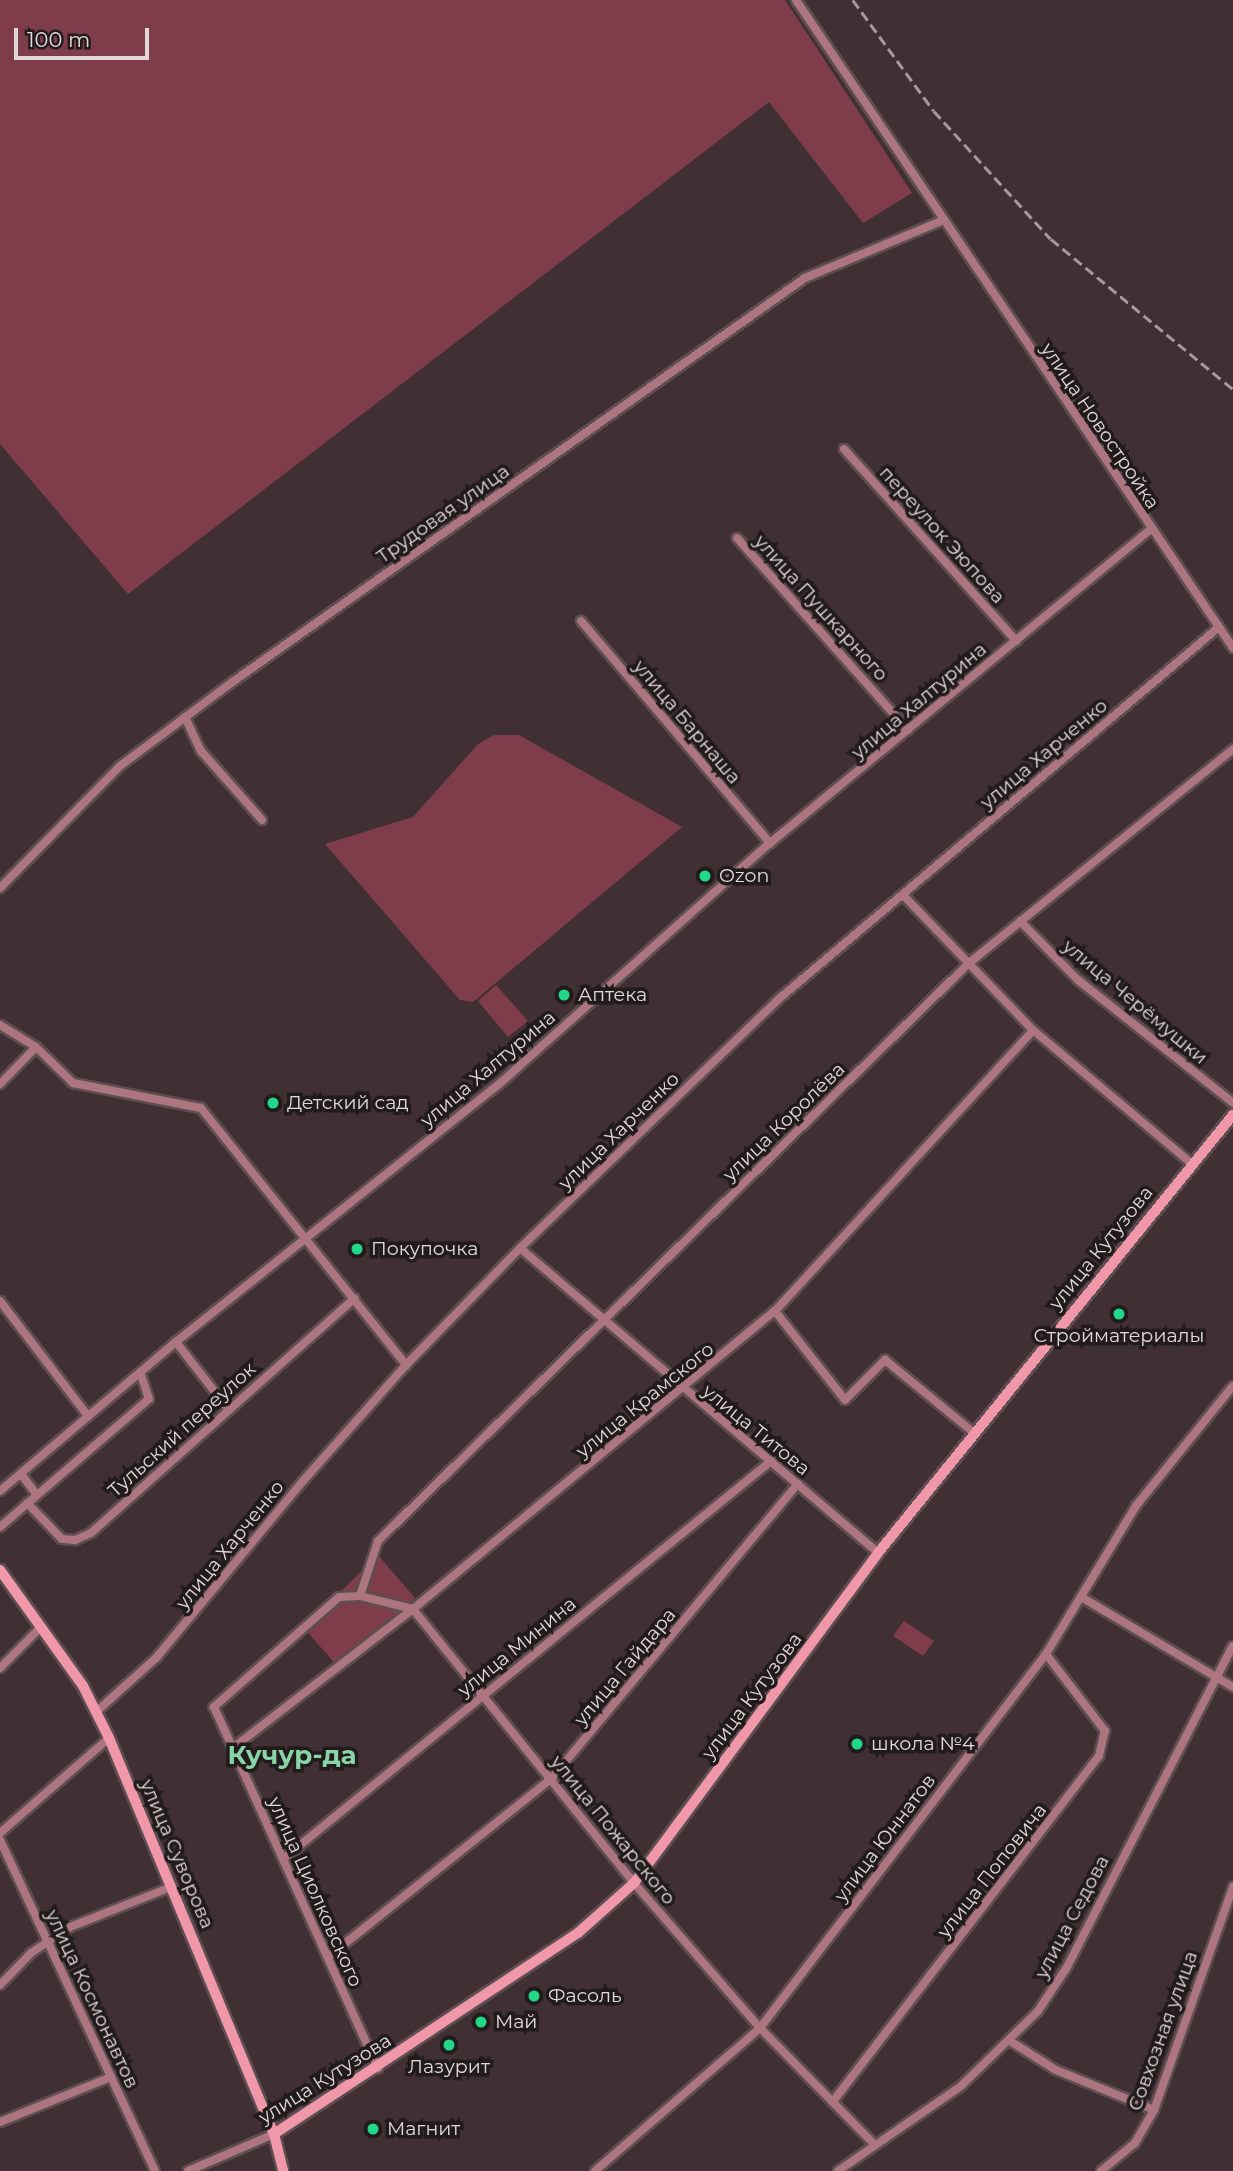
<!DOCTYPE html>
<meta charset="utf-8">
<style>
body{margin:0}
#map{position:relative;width:1233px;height:2171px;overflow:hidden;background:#413033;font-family:Montserrat,sans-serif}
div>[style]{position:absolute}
.green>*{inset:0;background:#7f3d4c}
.roads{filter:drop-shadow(2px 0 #5e4e51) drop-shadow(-2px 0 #5e4e51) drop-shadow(0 2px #5e4e51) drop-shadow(0 -2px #5e4e51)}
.street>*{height:8px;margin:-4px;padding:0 4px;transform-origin:4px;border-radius:4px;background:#ac757f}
.secondary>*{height:10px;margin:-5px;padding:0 5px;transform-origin:5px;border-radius:5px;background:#f097a9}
.rail>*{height:2.5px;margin-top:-1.25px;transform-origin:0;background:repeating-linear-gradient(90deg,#a79a9c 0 10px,transparent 0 15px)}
.dots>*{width:19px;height:19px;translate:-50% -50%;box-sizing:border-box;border:4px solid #221b1c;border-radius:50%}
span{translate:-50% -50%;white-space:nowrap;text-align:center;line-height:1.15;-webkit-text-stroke:7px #221b1c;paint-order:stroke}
.street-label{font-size:19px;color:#e2d7d9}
.poi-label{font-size:19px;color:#e2d7d9}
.left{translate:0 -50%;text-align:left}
.district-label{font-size:26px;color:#88d4a6;font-weight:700}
.scale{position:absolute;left:14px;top:28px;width:135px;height:32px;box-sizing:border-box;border:4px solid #e2d7d9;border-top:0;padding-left:9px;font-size:21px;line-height:24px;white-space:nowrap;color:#e2d7d9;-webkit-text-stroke:5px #221b1c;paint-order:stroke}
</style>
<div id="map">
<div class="green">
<i style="clip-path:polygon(0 0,785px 0,912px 193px,863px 223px,769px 102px,128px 594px,0 444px)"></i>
<i style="clip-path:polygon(494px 735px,519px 735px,682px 827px,473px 1002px,460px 1000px,325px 844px,413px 817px,478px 744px)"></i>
<i style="clip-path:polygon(496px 985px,528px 1021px,508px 1037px,478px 1001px)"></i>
<i style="clip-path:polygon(378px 1555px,414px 1597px,413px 1609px,338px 1667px,304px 1628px)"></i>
<i style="clip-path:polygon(904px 1621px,934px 1641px,923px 1656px,893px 1636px)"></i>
</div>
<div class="roads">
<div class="street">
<i style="left:796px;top:0;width:782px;rotate:56deg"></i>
<i style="left:844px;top:449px;width:258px;rotate:48.1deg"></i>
<i style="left:737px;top:538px;width:257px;rotate:48.3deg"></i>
<i style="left:581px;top:621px;width:292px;rotate:49.6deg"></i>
<i style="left:185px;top:717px;width:38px;rotate:65deg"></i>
<i style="left:201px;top:751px;width:92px;rotate:48.5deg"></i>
<i style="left:0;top:888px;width:171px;rotate:-45.5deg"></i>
<i style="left:120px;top:766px;width:139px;rotate:-36.8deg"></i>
<i style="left:231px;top:683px;width:702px;rotate:-35.21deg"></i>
<i style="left:805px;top:278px;width:147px;rotate:-22.7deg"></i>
<i style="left:903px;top:895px;width:187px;rotate:46.1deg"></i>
<i style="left:1033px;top:1030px;width:208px;rotate:40.1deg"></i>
<i style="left:1020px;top:921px;width:83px;rotate:45.5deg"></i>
<i style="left:1078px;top:980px;width:198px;rotate:38.4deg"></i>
<i style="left:0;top:1025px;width:42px;rotate:31.4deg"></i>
<i style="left:36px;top:1047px;width:52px;rotate:134.2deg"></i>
<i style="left:36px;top:1047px;width:52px;rotate:44.2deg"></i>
<i style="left:73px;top:1083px;width:130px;rotate:11.1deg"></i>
<i style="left:201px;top:1108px;width:329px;rotate:51.4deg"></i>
<i style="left:520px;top:1248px;width:470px;rotate:40.4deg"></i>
<i style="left:0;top:1301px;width:145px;rotate:52.6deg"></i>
<i style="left:775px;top:1311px;width:113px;rotate:51.8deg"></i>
<i style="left:845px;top:1400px;width:57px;rotate:-45deg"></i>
<i style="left:885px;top:1360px;width:114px;rotate:39.3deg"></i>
<i style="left:176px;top:1342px;width:86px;rotate:52.1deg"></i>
<i style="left:21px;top:1474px;width:25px;rotate:53deg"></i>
<i style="left:0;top:1491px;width:231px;rotate:-40.3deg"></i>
<i style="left:176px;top:1342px;width:412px;rotate:-38.6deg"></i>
<i style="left:498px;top:1085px;width:364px;rotate:-41.7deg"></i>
<i style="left:770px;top:843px;width:494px;rotate:-39.5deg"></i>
<i style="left:27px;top:1503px;width:50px;rotate:45.8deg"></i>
<i style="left:62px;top:1539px;width:13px;rotate:4deg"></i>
<i style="left:75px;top:1540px;width:17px;rotate:-24deg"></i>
<i style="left:91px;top:1533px;width:353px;rotate:-41.7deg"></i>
<i style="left:0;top:1527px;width:196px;rotate:-40.7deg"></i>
<i style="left:149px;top:1399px;width:26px;rotate:-108deg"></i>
<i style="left:360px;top:1596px;width:21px;rotate:177deg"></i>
<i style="left:339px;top:1597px;width:167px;rotate:138.7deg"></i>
<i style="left:214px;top:1707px;width:397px;rotate:65.6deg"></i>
<i style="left:1083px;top:1598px;width:174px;rotate:30.7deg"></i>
<i style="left:0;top:1668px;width:58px;rotate:-45deg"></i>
<i style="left:96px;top:1712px;width:81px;rotate:-42deg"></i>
<i style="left:156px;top:1658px;width:230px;rotate:-50.3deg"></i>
<i style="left:303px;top:1481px;width:155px;rotate:-48.4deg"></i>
<i style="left:406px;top:1365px;width:163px;rotate:-45.7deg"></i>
<i style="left:520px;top:1248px;width:361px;rotate:-43.9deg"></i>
<i style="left:780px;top:998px;width:575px;rotate:-40.2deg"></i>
<i style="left:233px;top:1748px;width:227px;rotate:-37.7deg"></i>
<i style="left:413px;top:1609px;width:469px;rotate:-39.5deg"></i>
<i style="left:775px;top:1311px;width:381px;rotate:-47.4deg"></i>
<i style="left:0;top:1833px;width:145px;rotate:-41.1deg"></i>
<i style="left:0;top:1840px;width:365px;rotate:64.9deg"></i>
<i style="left:283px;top:1859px;width:630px;rotate:-39.2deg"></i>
<i style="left:328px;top:1957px;width:285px;rotate:-38.6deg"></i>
<i style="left:551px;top:1779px;width:385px;rotate:-50.1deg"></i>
<i style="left:0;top:1985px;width:45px;rotate:-45.9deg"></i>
<i style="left:31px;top:1953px;width:47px;rotate:-33.7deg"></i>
<i style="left:70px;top:1927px;width:109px;rotate:-21.6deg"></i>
<i style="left:1010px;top:2041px;width:54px;rotate:32.2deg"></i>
<i style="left:1056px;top:2070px;width:106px;rotate:22.2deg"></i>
<i style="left:834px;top:2100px;width:434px;rotate:-52.4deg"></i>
<i style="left:1099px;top:1756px;width:26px;rotate:-77deg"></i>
<i style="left:1105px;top:1731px;width:97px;rotate:-127.5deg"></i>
<i style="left:0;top:2122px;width:120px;rotate:-22.1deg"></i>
<i style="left:874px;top:2144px;width:163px;rotate:-134.5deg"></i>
<i style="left:760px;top:2028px;width:192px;rotate:-131deg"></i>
<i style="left:634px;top:1883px;width:352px;rotate:-128.9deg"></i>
<i style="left:413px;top:1609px;width:55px;rotate:-166.2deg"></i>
<i style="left:360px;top:1596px;width:58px;rotate:-71.9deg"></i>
<i style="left:378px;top:1541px;width:827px;rotate:-44.36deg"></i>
<i style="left:969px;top:963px;width:340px;rotate:-39deg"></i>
<i style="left:188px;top:2171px;width:94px;rotate:-23.3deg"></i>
<i style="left:595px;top:2171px;width:218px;rotate:-40.9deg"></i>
<i style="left:760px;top:2028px;width:471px;rotate:-52.6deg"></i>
<i style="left:1046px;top:1654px;width:173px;rotate:-58.7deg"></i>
<i style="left:1136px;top:1506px;width:154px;rotate:-51.1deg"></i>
<i style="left:838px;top:2171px;width:150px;rotate:-34.6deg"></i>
<i style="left:961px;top:2086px;width:107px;rotate:-44.2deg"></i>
<i style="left:1038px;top:2011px;width:53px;rotate:-56.6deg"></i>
<i style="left:1067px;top:1967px;width:361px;rotate:-62.7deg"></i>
<i style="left:1101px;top:2171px;width:44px;rotate:-39.5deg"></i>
<i style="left:1135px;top:2143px;width:38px;rotate:-60deg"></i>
<i style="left:1154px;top:2110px;width:237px;rotate:-70.5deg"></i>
</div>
<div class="secondary">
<i style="left:0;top:1570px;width:143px;rotate:54.4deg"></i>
<i style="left:83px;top:1686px;width:58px;rotate:63.4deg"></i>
<i style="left:109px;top:1738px;width:429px;rotate:67.4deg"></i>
<i style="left:274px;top:2134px;width:38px;rotate:76deg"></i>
<i style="left:274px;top:2134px;width:364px;rotate:-33.5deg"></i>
<i style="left:578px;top:1933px;width:75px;rotate:-41.8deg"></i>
<i style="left:634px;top:1883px;width:410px;rotate:-53.5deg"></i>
<i style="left:878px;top:1553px;width:564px;rotate:-50.98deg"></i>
</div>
</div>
<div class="rail">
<i style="left:853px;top:0;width:137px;rotate:53.9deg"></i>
<i style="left:934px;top:111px;width:173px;rotate:47.6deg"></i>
<i style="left:1051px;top:239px;width:236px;rotate:39.5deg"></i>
</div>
<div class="dots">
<i style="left:705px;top:876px;background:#20d887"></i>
<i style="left:564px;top:995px;background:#20d887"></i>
<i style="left:273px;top:1103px;background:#20d887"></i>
<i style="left:357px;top:1249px;background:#20d887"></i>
<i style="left:1119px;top:1314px;background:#20d887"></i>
<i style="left:857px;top:1744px;background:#20d887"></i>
<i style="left:534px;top:1996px;background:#20d887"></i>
<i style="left:481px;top:2022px;background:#20d887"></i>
<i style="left:449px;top:2045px;background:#20d887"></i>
<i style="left:373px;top:2129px;background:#20d887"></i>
</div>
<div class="street-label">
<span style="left:1100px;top:426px;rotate:56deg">улица Новостройка</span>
<span style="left:443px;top:514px;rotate:-35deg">Трудовая улица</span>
<span style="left:942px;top:535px;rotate:48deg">переулок Эюпова</span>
<span style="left:821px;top:608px;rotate:48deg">улица Пушкарного</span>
<span style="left:919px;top:701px;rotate:-40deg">улица Халтурина</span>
<span style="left:687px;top:722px;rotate:50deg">улица Барнаша</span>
<span style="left:1044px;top:754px;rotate:-40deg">улица Харченко</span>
<span style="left:1135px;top:1002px;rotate:40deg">улица Черёмушки</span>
<span style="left:488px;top:1069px;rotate:-40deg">улица Халтурина</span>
<span style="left:784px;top:1122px;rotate:-44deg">улица Королёва</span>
<span style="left:619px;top:1131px;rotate:-44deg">улица Харченко</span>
<span style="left:1101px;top:1248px;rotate:-51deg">улица Кутузова</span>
<span style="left:645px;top:1400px;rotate:-39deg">улица Крамского</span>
<span style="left:182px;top:1430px;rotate:-42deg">Тульский переулок</span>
<span style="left:756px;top:1430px;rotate:39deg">улица Титова</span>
<span style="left:230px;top:1545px;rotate:-51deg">улица Харченко</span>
<span style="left:517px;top:1647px;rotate:-39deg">улица Минина</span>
<span style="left:625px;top:1667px;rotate:-50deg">улица Гайдара</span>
<span style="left:752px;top:1696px;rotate:-53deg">улица Кутузова</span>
<span style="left:613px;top:1830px;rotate:51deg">улица Пожарского</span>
<span style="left:885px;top:1838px;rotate:-53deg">улица Юннатов</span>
<span style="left:177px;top:1854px;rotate:67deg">улица Суворова</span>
<span style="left:992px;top:1871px;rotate:-52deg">улица Поповича</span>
<span style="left:315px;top:1892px;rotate:66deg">улица Циолковского</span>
<span style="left:1072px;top:1917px;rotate:-62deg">улица Седова</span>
<span style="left:92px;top:1999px;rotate:65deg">улица Космонавтов</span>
<span style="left:1163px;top:2031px;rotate:-70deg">Совхозная улица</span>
<span style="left:325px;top:2079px;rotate:-32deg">улица Кутузова</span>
</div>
<div class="poi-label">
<span class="left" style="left:719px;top:876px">Ozon</span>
<span class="left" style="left:578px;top:995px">Аптека</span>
<span class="left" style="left:287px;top:1103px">Детский сад</span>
<span class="left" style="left:371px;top:1249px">Покупочка</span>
<span style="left:1119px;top:1336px">Стройматериалы</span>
<span class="left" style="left:871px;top:1744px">школа №4</span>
<span class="left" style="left:548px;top:1996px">Фасоль</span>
<span class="left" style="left:495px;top:2022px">Май</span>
<span style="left:449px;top:2067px">Лазурит</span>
<span class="left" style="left:387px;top:2129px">Магнит</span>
</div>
<div class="district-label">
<span style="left:292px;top:1756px">Кучур-да</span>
</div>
<div class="scale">100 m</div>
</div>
